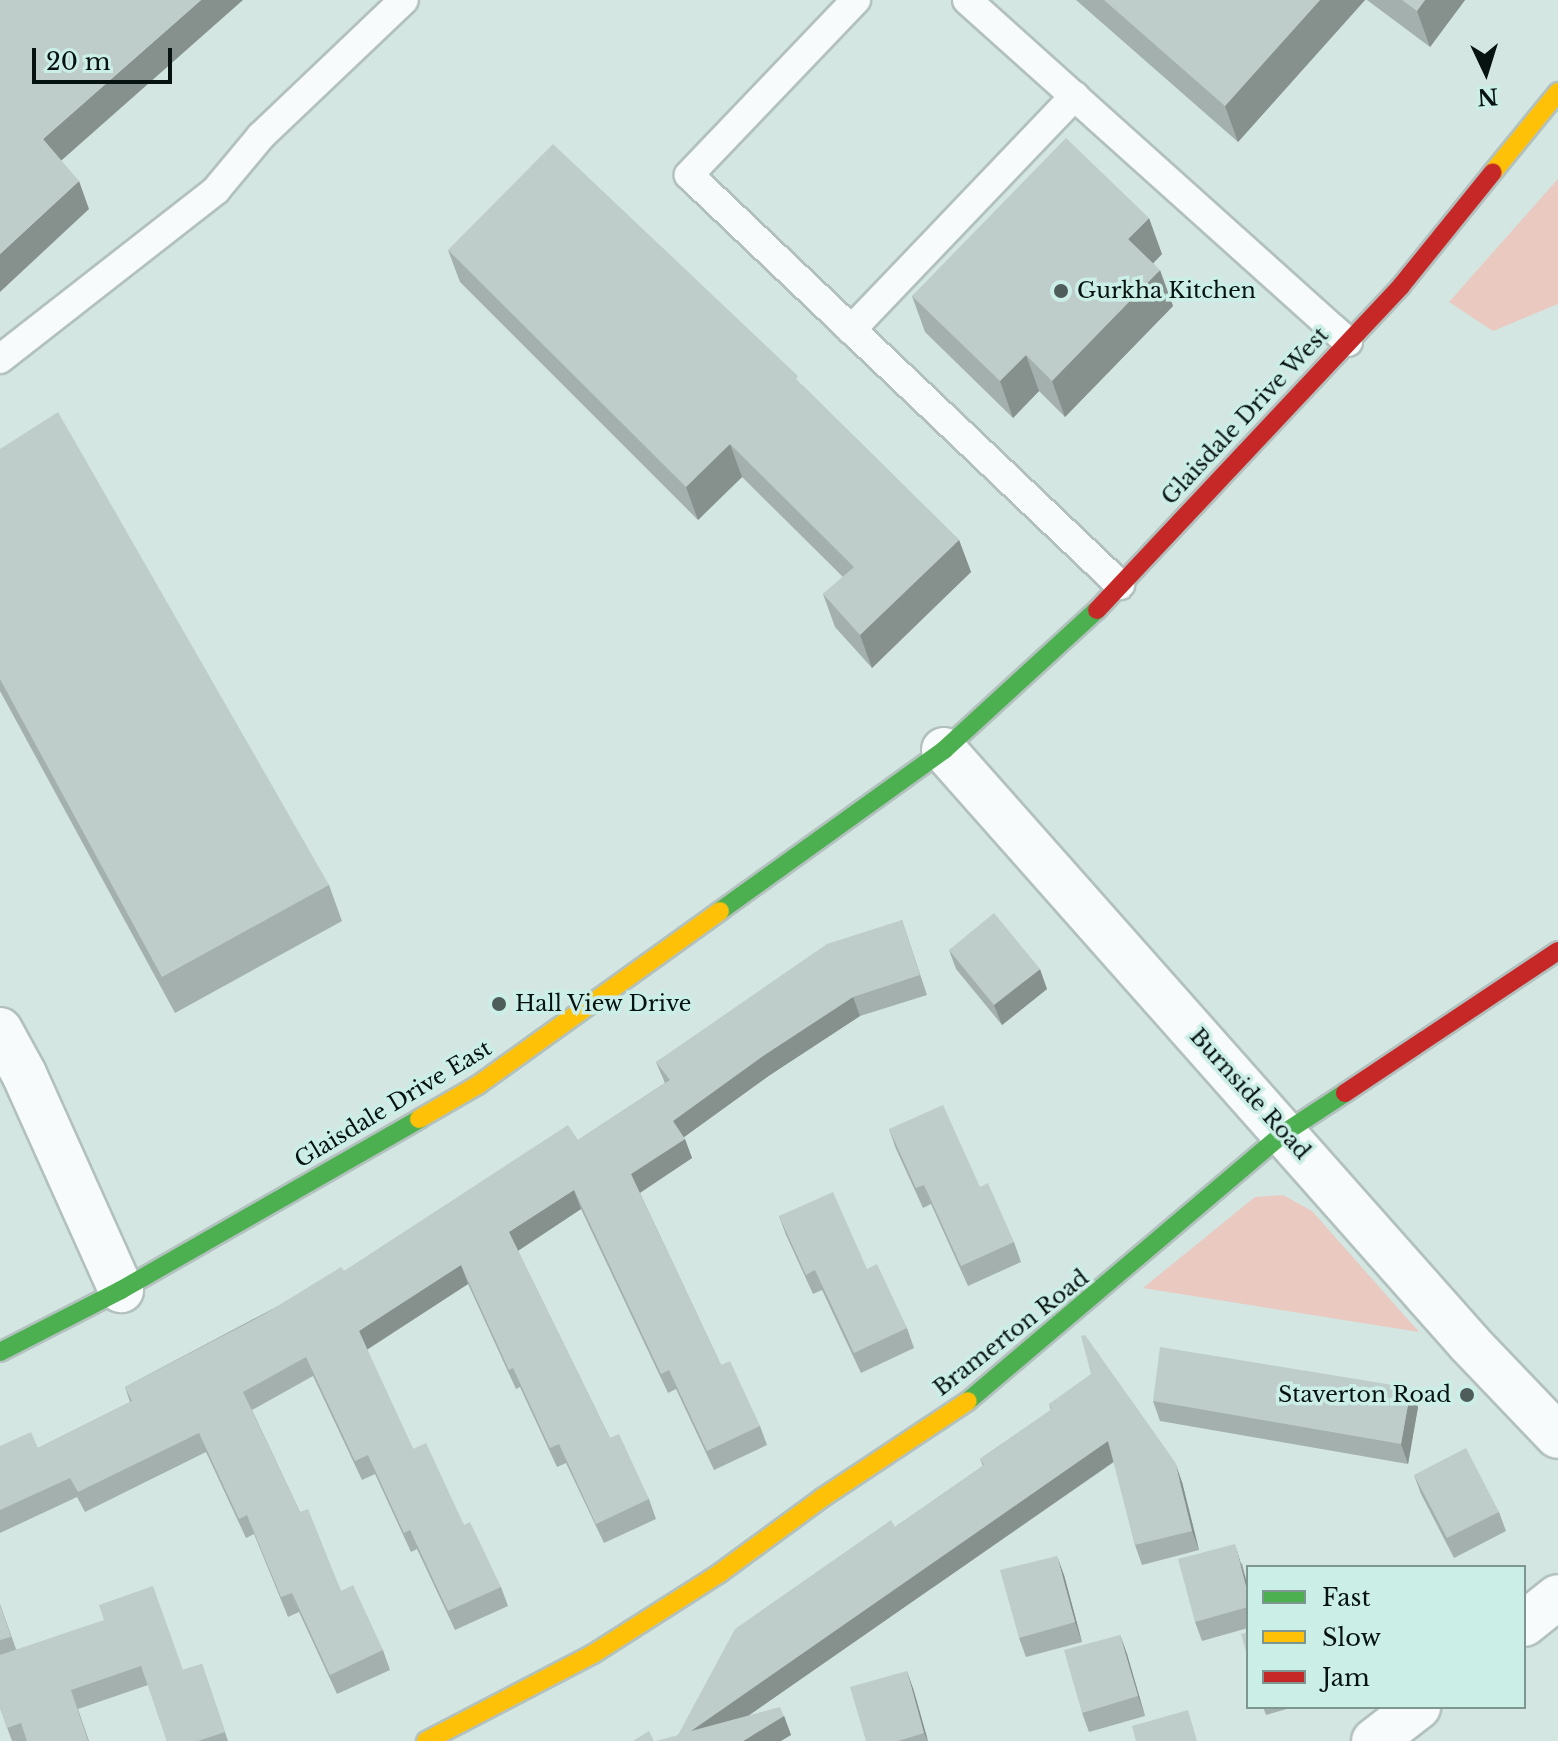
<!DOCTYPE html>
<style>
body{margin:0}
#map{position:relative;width:1558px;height:1741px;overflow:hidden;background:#d3e6e2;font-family:"Libre Baskerville",serif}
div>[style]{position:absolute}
.green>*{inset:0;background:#e9c9c0}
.roads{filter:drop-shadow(2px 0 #b2c1be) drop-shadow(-2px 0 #b2c1be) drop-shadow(0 2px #b2c1be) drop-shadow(0 -2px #b2c1be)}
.lane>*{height:28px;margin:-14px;padding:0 14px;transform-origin:14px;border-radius:14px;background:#f8fbfb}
.street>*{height:44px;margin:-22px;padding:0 22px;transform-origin:22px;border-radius:22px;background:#f8fbfb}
.fast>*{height:18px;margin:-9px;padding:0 9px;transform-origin:9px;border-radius:9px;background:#4caf50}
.slow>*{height:18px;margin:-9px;padding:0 9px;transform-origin:9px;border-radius:9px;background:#ffc107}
.jam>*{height:18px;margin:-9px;padding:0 9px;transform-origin:9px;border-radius:9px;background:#c62828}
.wall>*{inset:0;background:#a4b0ae}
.shaded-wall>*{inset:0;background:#86908d}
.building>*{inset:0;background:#bfcdca}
.dots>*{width:22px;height:22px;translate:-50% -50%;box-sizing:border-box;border:4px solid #cbeee6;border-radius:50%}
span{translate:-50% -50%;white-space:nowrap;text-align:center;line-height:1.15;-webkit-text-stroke:7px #cbeee6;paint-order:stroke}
.poi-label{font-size:22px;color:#071310}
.left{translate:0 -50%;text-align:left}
.right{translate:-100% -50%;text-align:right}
.street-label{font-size:22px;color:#071310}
.legend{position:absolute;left:1246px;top:1565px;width:280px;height:144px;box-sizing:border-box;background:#cbeee6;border:2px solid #7d9690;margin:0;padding:10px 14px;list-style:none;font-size:24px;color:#071310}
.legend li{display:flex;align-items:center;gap:16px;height:40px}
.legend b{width:40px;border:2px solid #7d9690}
.north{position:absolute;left:1446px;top:32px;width:80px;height:80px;-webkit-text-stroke:6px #cbeee6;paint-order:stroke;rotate:176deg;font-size:22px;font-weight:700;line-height:32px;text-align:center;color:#071310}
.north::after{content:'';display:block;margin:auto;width:28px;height:36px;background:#071310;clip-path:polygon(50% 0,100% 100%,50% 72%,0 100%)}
.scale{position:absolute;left:32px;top:48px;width:140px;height:36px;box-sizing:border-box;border:4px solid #071310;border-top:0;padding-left:10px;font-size:24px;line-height:28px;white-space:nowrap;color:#071310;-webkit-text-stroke:6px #cbeee6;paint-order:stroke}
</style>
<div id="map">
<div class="green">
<i style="clip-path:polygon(1558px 179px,1558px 304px,1493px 331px,1449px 302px)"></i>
<i style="clip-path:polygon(1283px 1195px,1312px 1211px,1419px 1332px,1143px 1288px,1255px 1197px)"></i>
</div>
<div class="roads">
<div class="lane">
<i style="left:856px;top:0;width:242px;rotate:133.7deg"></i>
<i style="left:689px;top:175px;width:595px;rotate:43.57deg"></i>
<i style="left:967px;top:0;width:512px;rotate:41.91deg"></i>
<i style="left:851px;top:330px;width:324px;rotate:-46.3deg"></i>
<i style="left:0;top:359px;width:274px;rotate:-38deg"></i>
<i style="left:216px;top:190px;width:70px;rotate:-50.2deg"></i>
<i style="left:261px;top:136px;width:197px;rotate:-43.6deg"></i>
</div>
<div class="street">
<i style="left:944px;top:750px;width:793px;rotate:48.47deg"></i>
<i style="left:1470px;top:1344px;width:127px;rotate:46.3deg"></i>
<i style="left:0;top:1030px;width:50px;rotate:61.4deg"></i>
<i style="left:24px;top:1074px;width:237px;rotate:65.8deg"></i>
<i style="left:1524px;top:1624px;width:43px;rotate:-38.5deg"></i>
<i style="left:1374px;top:1741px;width:56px;rotate:-37.7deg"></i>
</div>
<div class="fast">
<i style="left:720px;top:911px;width:276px;rotate:-35.7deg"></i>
<i style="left:944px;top:750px;width:207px;rotate:-42.5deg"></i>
<i style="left:0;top:1352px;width:136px;rotate:-27.1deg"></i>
<i style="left:121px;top:1290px;width:344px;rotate:-29.8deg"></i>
<i style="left:968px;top:1401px;width:414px;rotate:-40.3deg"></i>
<i style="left:1284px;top:1133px;width:73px;rotate:-33.3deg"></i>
</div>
<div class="slow">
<i style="left:1493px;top:172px;width:103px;rotate:-50.9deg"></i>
<i style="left:419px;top:1119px;width:68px;rotate:-30deg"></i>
<i style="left:478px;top:1085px;width:298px;rotate:-35.7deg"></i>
<i style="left:426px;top:1741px;width:188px;rotate:-27.5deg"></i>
<i style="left:593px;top:1654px;width:151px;rotate:-32.5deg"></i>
<i style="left:720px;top:1573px;width:127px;rotate:-36.3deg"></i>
<i style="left:822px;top:1498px;width:175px;rotate:-33.6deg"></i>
</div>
<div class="jam">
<i style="left:1097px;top:610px;width:444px;rotate:-46.8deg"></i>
<i style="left:1401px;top:286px;width:146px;rotate:-51.1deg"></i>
<i style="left:1345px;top:1093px;width:256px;rotate:-33.7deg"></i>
</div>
</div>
<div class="wall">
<i style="clip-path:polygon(1076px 0,1365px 0,1238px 142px)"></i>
<i style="clip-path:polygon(1367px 0,1465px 0,1430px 47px)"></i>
<i style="clip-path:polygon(448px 250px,802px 385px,959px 540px,971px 572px,872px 668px,835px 627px,823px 594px,843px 577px,742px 477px,698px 520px,460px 282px)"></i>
<i style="clip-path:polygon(1162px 254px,1153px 263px,1173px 306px,1065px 417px,1039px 391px,1013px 418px,925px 332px,912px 296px)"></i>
<i style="clip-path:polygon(0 449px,329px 885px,342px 921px,175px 1013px,0 691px)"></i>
<i style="clip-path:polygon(902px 920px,927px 995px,860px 1016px,770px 1075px,684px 1137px,692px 1158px,640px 1193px,721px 1365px,760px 1426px,767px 1445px,714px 1470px,676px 1389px,668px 1393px,581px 1209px,518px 1251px,610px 1438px,649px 1499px,656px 1519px,604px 1543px,566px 1463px,557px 1467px,520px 1387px,516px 1389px,468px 1284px,367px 1350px,413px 1449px,464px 1525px,501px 1587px,508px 1606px,455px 1630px,417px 1549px,411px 1552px,375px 1474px,362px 1480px,313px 1376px,252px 1410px,300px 1512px,341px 1591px,383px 1650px,390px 1670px,337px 1694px,299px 1612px,288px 1617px,254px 1534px,246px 1538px,206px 1452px,85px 1512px,77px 1497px,0 1533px,0 1446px,38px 1448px,130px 1402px,125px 1387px,344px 1271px,578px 1140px,665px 1083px,656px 1062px)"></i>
<i style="clip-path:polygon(949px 950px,1047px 989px,1002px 1025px,956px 969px)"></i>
<i style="clip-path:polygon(889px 1129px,980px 1187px,1014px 1242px,1021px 1262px,968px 1286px,931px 1204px,923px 1208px,896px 1149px)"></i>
<i style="clip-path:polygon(779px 1216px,867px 1269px,907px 1328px,914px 1348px,861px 1373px,822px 1290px,813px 1294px,786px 1235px)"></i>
<i style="clip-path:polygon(1153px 1401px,1418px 1407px,1408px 1464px,1160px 1421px)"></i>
<i style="clip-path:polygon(1049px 1404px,1182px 1482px,1199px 1550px,1142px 1565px,1135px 1545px,1114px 1462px,749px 1715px,784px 1716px,791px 1735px,678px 1735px,895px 1527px,983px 1466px,980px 1459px,1051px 1410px)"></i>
<i style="clip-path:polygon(1414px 1475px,1499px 1512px,1506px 1531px,1454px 1558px,1421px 1494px)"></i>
<i style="clip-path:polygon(1242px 1563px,1248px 1587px,1248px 1628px,1202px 1641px,1195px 1622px)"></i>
<i style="clip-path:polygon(1064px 1575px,1082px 1642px,1026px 1657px,1019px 1638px)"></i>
<i style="clip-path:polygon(0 1604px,16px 1649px,183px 1670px,202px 1664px,228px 1741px,167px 1741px,148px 1685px,78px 1709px,89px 1741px,12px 1741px,0 1708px)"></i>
<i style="clip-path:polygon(1120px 1635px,1127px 1654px,1145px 1716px,1089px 1732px,1082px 1713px)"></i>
<i style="clip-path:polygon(907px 1671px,928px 1741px,866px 1741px)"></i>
<i style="clip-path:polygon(1263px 1707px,1294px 1707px,1266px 1715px)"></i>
</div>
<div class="shaded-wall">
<i style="clip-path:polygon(201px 0,243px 0,54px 167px,43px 139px)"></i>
<i style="clip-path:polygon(1320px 0,1365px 0,1238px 142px,1225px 106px)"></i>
<i style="clip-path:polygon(1425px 0,1465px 0,1430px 47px,1417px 11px)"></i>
<i style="clip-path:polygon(79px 181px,89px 209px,0 292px,0 254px)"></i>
<i style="clip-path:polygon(1149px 218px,1162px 254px,1142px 275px,1128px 239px)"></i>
<i style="clip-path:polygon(1160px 270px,1173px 306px,1065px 417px,1052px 381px)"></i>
<i style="clip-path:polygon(1026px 355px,1039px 391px,1013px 418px,1000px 381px)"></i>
<i style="clip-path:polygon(730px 444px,742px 477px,698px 520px,686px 487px)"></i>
<i style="clip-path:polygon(959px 540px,971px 572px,872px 668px,860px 635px)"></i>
<i style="clip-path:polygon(1040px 969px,1047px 989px,1002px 1025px,994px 1005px)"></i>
<i style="clip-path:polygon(853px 997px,860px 1016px,770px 1075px,680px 1140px,673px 1121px,763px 1056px)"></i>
<i style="clip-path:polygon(685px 1139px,692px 1158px,638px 1194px,631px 1174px)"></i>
<i style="clip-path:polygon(574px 1190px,581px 1209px,516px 1252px,509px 1232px)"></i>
<i style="clip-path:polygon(461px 1265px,468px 1284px,366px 1350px,359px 1331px)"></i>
<i style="clip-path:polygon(1411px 1388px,1418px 1407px,1408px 1464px,1401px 1444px)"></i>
<i style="clip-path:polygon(1108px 1441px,1116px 1460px,712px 1741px,691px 1731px)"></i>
<i style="clip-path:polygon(1175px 1462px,1182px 1482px,1199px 1550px,1192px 1531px)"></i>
<i style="clip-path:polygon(1235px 1544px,1248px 1587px,1248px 1594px)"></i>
<i style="clip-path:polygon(1057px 1556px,1064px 1575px,1082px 1642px,1075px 1622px)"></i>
<i style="clip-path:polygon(1120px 1635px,1127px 1654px,1145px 1716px,1138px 1696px)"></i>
<i style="clip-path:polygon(907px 1671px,914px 1691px,928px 1741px,924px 1733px)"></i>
<i style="clip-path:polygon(784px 1716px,791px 1735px,781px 1741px,743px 1741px)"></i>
</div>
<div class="building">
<i style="clip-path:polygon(0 0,201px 0,43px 139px,79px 181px,0 254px)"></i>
<i style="clip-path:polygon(1104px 0,1320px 0,1225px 106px)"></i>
<i style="clip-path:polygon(1402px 0,1425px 0,1417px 11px)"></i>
<i style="clip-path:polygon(1066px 138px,1149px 218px,1128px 239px,1160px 270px,1052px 381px,1026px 355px,1000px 381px,912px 296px)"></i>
<i style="clip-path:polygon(553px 144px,798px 376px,796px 379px,959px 540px,860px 635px,823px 594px,854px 567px,730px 444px,686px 487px,448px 250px)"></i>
<i style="clip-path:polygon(58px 412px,329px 885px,162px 977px,0 679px,0 449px)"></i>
<i style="clip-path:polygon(994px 913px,1040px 969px,994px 1005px,949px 950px)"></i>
<i style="clip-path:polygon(902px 920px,920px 975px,853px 997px,763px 1056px,673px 1121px,685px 1139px,631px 1174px,721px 1365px,730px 1361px,760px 1426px,707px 1451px,669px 1370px,661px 1374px,574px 1190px,509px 1232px,610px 1438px,619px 1434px,649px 1499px,596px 1524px,559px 1444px,550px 1448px,513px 1368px,509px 1370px,461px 1265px,359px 1331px,413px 1449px,426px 1443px,464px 1525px,470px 1522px,501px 1587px,448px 1611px,410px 1530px,404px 1533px,368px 1455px,355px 1461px,306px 1357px,243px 1392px,300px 1512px,308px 1509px,341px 1591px,353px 1585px,383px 1650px,330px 1675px,292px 1593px,281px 1597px,247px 1515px,239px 1519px,199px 1433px,78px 1492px,70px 1478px,0 1510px,0 1446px,31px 1432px,38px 1448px,132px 1401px,125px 1387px,263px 1315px,341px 1267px,344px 1271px,568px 1125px,578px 1140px,670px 1080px,656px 1062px,827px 944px)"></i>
<i style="clip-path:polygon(943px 1105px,980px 1187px,988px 1183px,1014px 1242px,961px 1266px,924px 1185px,916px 1188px,889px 1129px)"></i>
<i style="clip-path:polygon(833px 1192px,867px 1269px,877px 1264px,907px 1328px,854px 1353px,815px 1270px,806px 1275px,779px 1216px)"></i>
<i style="clip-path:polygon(1085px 1335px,1175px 1462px,1192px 1531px,1135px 1545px,1108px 1441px,691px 1731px,780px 1707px,784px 1716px,743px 1741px,656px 1741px,678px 1735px,735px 1629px,891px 1520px,895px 1527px,984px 1465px,980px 1459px,1052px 1409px,1049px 1404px,1091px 1374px,1081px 1336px)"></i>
<i style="clip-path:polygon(1160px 1347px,1411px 1388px,1401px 1444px,1153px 1401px)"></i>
<i style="clip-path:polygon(1466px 1448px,1499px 1512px,1447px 1538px,1414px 1475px)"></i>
<i style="clip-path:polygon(1235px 1544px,1248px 1594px,1248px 1607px,1195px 1622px,1178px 1559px)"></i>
<i style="clip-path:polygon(1057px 1556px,1075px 1622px,1019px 1638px,1000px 1570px)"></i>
<i style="clip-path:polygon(153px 1586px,183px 1670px,202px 1664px,225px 1732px,198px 1741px,167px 1741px,141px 1666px,71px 1690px,88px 1741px,27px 1741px,21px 1723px,7px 1728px,0 1708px,0 1655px,104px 1620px,99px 1605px)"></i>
<i style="clip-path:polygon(0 1605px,11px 1637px,0 1640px)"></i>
<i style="clip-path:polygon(1248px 1632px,1248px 1659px,1241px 1634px)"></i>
<i style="clip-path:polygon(1120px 1635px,1138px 1696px,1082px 1713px,1064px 1650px)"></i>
<i style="clip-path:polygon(907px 1671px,924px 1733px,898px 1741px,866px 1741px,850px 1687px)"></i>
<i style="clip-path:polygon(1188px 1710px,1197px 1741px,1136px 1741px,1132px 1726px)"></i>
<i style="clip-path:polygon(649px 1731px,654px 1741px,633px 1741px)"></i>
</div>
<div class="dots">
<i style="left:1061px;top:291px;background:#4e5d5a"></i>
<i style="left:499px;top:1004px;background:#4e5d5a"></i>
<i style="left:1467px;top:1395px;background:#4e5d5a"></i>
</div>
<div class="poi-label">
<span class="left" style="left:1077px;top:291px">Gurkha Kitchen</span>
<span class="left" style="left:515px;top:1004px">Hall View Drive</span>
<span class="right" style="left:1451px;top:1395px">Staverton Road</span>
</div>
<div class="street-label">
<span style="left:1245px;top:416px;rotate:-47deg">Glaisdale Drive West</span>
<span style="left:1250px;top:1094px;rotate:48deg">Burnside Road</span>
<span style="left:393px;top:1104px;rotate:-31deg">Glaisdale Drive East</span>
<span style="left:1011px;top:1333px;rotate:-38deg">Bramerton Road</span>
</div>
<ul class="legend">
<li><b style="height:10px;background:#4caf50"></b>Fast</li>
<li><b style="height:10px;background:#ffc107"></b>Slow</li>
<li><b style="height:10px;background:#c62828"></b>Jam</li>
</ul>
<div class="north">N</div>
<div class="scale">20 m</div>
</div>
